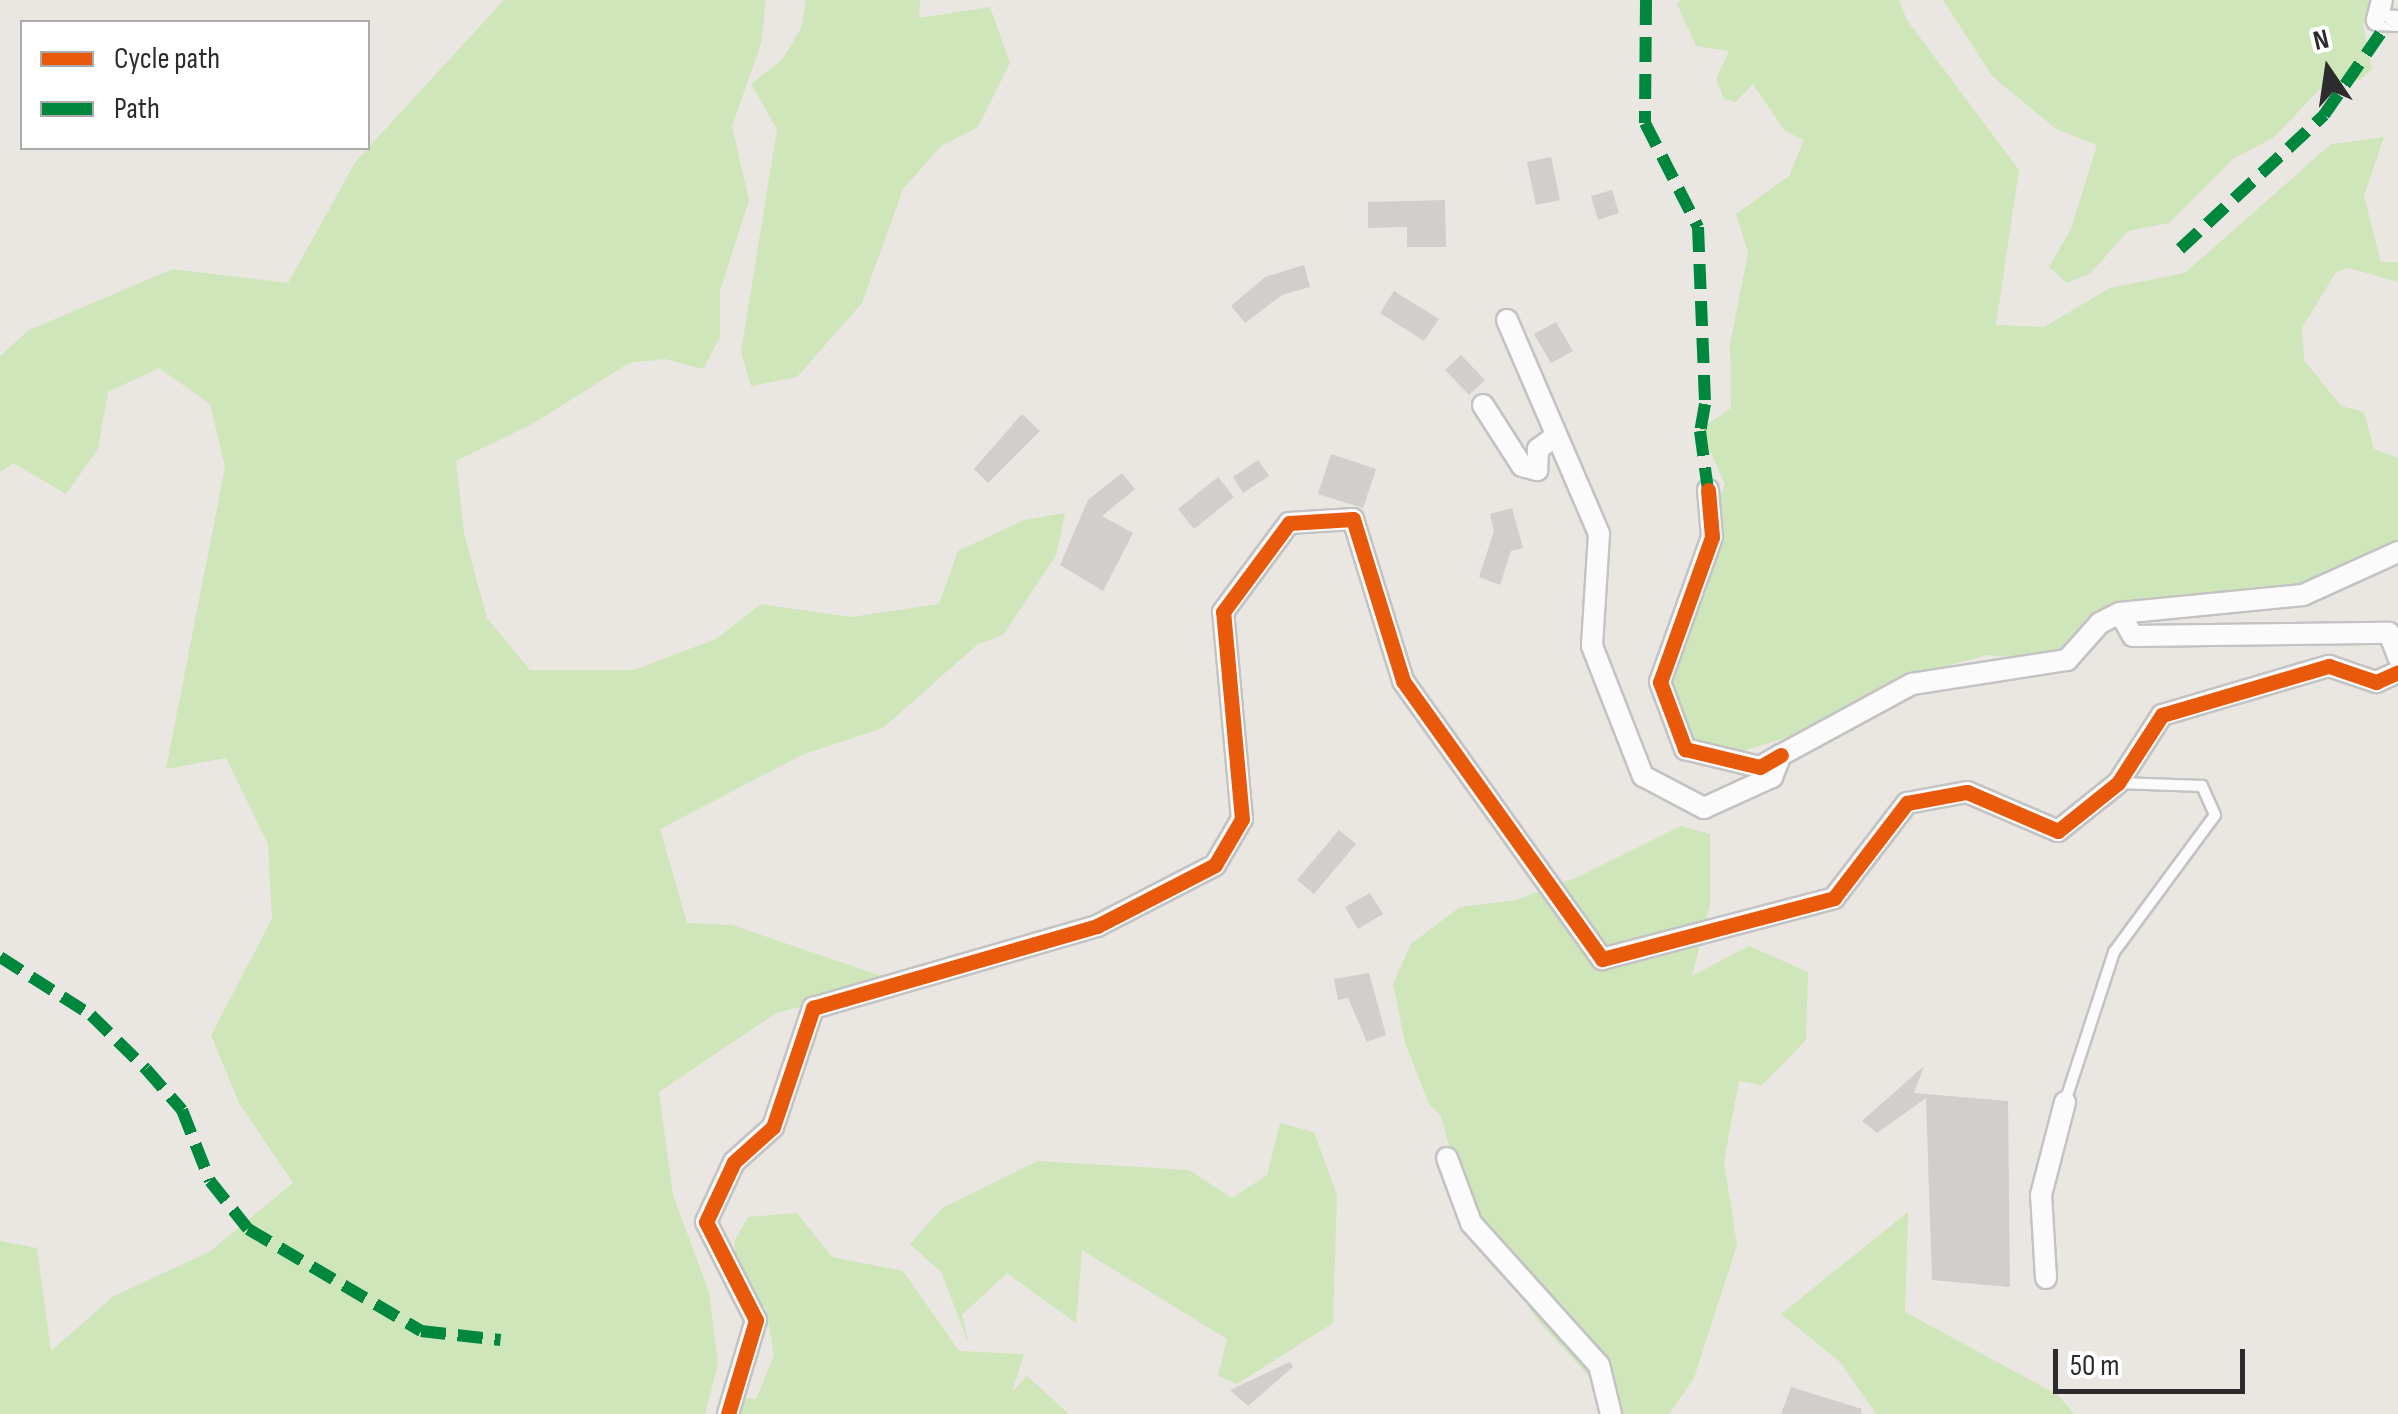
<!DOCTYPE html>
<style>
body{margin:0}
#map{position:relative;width:2398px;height:1414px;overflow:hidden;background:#eae6e2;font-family:"Sofia Sans Condensed",sans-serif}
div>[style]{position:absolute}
.green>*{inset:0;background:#cfe6ba}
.building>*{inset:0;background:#d1cecb}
.roads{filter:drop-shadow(2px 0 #c4c3c3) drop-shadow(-2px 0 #c4c3c3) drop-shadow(0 2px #c4c3c3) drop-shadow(0 -2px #c4c3c3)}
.service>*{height:10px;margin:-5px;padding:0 5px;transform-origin:5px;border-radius:5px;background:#fcfbfb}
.minor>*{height:20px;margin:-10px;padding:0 10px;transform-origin:10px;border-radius:10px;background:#fcfbfb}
.quiet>*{height:12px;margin-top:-6px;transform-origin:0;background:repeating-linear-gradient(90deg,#00873e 0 25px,transparent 0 37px)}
.cycleway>*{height:15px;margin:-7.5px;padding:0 7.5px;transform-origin:7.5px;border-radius:7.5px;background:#e8590c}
span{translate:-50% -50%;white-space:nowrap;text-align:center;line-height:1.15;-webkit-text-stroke:10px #fff;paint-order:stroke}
.legend{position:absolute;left:20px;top:20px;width:350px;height:130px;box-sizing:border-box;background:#fff;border:2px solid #ababab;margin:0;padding:12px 18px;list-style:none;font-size:30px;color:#2c2c2c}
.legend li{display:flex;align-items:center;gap:20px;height:50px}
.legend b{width:50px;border:2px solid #ababab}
.north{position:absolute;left:2278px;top:20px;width:100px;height:100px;-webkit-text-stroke:8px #fff;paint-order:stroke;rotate:347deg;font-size:28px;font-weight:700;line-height:40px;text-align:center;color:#2c2c2c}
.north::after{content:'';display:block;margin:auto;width:35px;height:45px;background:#2c2c2c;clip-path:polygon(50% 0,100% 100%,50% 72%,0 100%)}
.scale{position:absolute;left:2053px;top:1349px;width:192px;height:45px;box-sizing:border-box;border:5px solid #2c2c2c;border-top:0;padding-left:12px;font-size:30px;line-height:35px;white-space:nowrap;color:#2c2c2c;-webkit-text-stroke:8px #fff;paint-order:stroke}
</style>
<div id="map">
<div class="green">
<i style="clip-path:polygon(504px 0,766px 0,761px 44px,732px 126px,749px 200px,720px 291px,720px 337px,703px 369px,665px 359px,629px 363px,534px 423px,456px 461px,464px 533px,487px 618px,530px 670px,634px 670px,716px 639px,761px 604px,851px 617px,939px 604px,958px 551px,1024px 520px,1065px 513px,1056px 555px,1003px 635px,978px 644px,883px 728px,804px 754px,660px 829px,687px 923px,732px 925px,899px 982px,776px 1013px,659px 1092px,673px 1195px,709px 1292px,718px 1365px,705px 1414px,0 1414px,0 1241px,37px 1248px,51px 1351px,114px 1296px,209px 1252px,293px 1183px,239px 1103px,211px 1035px,272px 919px,268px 844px,226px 758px,166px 769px,225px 467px,210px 404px,159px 368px,108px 392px,98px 449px,66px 494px,13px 463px,0 472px,0 356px,29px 330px,173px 269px,288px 283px,356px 161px)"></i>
<i style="clip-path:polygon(806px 0,920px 0,919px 18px,990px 7px,1010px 63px,978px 127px,941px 146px,903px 189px,862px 303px,797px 377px,751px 386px,741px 352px,777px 129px,751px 84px,782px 60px,801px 28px)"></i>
<i style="clip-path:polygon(1681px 0,1899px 0,1907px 20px,2019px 170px,1996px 325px,2044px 327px,2110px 288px,2185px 273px,2331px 144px,2384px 137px,2364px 196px,2381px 262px,2398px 262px,2398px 282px,2349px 268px,2336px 272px,2302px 328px,2304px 360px,2341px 406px,2364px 412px,2374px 449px,2398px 458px,2398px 559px,2343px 591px,2248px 589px,2087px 619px,2056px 652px,2027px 659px,1987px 655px,1900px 679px,1799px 734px,1732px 754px,1695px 747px,1667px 717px,1667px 643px,1725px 484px,1700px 429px,1731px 408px,1730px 344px,1748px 253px,1736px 214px,1789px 176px,1804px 140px,1785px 131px,1753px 84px,1735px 102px,1724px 99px,1716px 79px,1729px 51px,1696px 46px,1677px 4px)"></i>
<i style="clip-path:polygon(1943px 0,2380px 0,2363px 25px,2372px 69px,2360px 80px,2320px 89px,2273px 138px,2234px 158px,2169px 223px,2128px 231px,2091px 273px,2067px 283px,2049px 267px,2071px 229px,2097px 145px,2056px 129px,1993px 77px)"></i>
<i style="clip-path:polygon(1681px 826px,1710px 834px,1710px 904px,1692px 976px,1749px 946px,1808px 972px,1806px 1040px,1762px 1085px,1739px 1081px,1724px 1161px,1737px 1245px,1694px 1378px,1669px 1414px,1623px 1414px,1535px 1317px,1462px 1195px,1441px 1116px,1429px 1104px,1405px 1043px,1393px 984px,1411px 944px,1460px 907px,1516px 900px,1578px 877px)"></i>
<i style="clip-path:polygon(1280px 1123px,1314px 1132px,1337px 1195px,1333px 1323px,1237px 1384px,1218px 1376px,1227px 1339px,1082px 1250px,1076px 1323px,1007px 1273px,962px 1315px,969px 1344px,941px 1272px,910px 1244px,942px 1208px,1038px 1161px,1189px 1170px,1232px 1198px,1267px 1175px)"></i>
<i style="clip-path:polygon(1908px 1212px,1905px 1312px,2058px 1395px,2074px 1414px,1876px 1414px,1840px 1362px,1781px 1314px)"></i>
<i style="clip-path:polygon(797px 1213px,832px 1257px,903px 1271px,959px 1351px,1024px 1354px,1012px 1392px,1027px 1376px,1069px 1414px,731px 1414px,734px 1397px,756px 1399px,774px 1355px,766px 1308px,742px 1292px,734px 1242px,748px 1217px)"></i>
</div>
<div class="building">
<i style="clip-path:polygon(1551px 157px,1560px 200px,1536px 205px,1527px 162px)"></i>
<i style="clip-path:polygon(1612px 190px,1619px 213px,1598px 220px,1591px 196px)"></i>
<i style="clip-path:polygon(1445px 200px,1446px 247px,1407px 247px,1407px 227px,1368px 228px,1368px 202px)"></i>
<i style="clip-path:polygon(1304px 265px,1310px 287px,1282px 295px,1245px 323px,1231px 306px,1265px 277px)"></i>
<i style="clip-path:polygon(1394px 291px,1439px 319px,1424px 341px,1380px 313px)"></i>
<i style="clip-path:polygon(1556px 322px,1573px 351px,1551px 363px,1534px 334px)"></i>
<i style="clip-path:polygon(1461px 355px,1485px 380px,1469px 395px,1445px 370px)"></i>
<i style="clip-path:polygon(1022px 414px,1040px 431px,988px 483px,974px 469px)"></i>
<i style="clip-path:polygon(1331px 454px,1376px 469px,1363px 508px,1318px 494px)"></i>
<i style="clip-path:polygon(1258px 460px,1269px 476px,1243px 493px,1233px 477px)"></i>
<i style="clip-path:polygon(1122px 473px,1135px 489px,1102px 516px,1133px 533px,1103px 591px,1060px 565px,1088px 500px)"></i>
<i style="clip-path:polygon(1218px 477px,1234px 497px,1194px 529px,1178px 509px)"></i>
<i style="clip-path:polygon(1512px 508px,1523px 548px,1511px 551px,1500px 585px,1479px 577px,1494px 531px,1490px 514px)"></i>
<i style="clip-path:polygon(1339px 830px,1356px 844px,1314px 894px,1297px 880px)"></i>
<i style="clip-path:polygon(1370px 893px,1383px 914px,1358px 929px,1345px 907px)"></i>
<i style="clip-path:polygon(1369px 973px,1386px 1035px,1367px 1042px,1348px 998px,1338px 1000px,1334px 979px)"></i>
<i style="clip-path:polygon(1924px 1066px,1914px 1093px,2008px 1101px,2010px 1287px,1932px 1280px,1926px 1098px,1877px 1133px,1862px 1121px)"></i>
<i style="clip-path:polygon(1290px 1362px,1293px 1367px,1248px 1406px,1230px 1390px)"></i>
<i style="clip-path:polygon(1791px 1387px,1862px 1409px,1861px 1414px,1781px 1414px)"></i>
</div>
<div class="roads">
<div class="service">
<i style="left:2065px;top:1102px;width:158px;rotate:-71.9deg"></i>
<i style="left:2114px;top:952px;width:170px;rotate:-53.6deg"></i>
<i style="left:2215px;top:815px;width:32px;rotate:-114deg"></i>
<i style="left:2202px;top:786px;width:84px;rotate:-178deg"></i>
</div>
<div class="minor">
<i style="left:2382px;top:0;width:21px;rotate:104deg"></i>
<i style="left:2377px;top:20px;width:21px;rotate:3deg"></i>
<i style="left:1507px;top:320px;width:233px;rotate:66.7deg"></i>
<i style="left:1599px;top:534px;width:112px;rotate:93.6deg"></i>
<i style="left:1592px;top:646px;width:140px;rotate:68.6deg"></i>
<i style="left:1643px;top:776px;width:69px;rotate:27.7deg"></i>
<i style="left:1704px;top:808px;width:75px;rotate:-24.5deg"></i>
<i style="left:1772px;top:777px;width:24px;rotate:-68deg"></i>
<i style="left:1781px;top:755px;width:149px;rotate:-28.5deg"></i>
<i style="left:1912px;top:684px;width:157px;rotate:-8.8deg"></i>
<i style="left:2067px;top:660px;width:50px;rotate:-48.3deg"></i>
<i style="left:2100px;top:623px;width:22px;rotate:-27deg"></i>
<i style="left:1483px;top:405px;width:72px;rotate:57.4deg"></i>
<i style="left:1522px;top:466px;width:16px;rotate:15deg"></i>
<i style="left:1537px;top:470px;width:21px;rotate:-87deg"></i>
<i style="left:1538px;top:449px;width:19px;rotate:-36deg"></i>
<i style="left:1708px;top:490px;width:47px;rotate:85.1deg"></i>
<i style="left:1712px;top:537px;width:154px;rotate:109.7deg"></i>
<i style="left:1660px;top:682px;width:72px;rotate:69.5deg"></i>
<i style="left:1685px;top:749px;width:77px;rotate:13.5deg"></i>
<i style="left:1760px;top:767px;width:24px;rotate:-30deg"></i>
<i style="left:2398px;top:552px;width:104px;rotate:155.6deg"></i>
<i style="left:2303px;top:595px;width:184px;rotate:174.4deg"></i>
<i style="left:2120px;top:613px;width:26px;rotate:61deg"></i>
<i style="left:2133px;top:636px;width:256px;rotate:-0.7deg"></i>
<i style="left:2389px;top:633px;width:26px;rotate:69deg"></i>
<i style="left:1447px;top:1158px;width:69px;rotate:69.7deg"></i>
<i style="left:1471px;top:1223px;width:191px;rotate:48deg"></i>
<i style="left:1599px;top:1365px;width:50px;rotate:76.2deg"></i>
<i style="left:2046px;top:1278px;width:83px;rotate:-93.4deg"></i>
<i style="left:2041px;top:1195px;width:96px;rotate:-75.5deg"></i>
<i style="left:728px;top:1414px;width:98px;rotate:-73.4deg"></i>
<i style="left:756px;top:1320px;width:110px;rotate:-117deg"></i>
<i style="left:706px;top:1222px;width:66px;rotate:-65deg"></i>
<i style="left:734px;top:1162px;width:52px;rotate:-41.9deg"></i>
<i style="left:773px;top:1127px;width:126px;rotate:-71.4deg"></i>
<i style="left:813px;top:1008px;width:296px;rotate:-16.1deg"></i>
<i style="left:1097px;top:926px;width:133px;rotate:-27.3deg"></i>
<i style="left:1215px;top:865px;width:53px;rotate:-59.6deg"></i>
<i style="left:1242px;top:819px;width:208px;rotate:-95.2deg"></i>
<i style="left:1223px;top:612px;width:111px;rotate:-53.4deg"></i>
<i style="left:1289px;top:523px;width:64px;rotate:-3.6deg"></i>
<i style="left:1353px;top:519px;width:170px;rotate:72.8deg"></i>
<i style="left:1403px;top:681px;width:342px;rotate:54.4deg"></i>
<i style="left:1602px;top:959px;width:240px;rotate:-14.7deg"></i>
<i style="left:1834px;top:898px;width:120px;rotate:-52.5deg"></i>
<i style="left:1907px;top:803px;width:61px;rotate:-10.4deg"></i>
<i style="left:1967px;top:792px;width:99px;rotate:23.2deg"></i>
<i style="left:2058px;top:831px;width:77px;rotate:-38.7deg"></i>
<i style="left:2118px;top:783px;width:81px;rotate:-57.1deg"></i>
<i style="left:2162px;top:715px;width:174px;rotate:-16.4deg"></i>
<i style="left:2329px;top:666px;width:50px;rotate:18.8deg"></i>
<i style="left:2376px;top:682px;width:24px;rotate:-24deg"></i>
</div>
</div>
<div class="quiet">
<i style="left:1646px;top:0;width:123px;rotate:90.5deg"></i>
<i style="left:1645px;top:123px;width:117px;rotate:63deg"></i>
<i style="left:1698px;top:227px;width:177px;rotate:87.7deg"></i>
<i style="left:1705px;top:404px;width:27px;rotate:100deg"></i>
<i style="left:1700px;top:431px;width:60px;rotate:82.3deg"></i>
<i style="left:2180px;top:249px;width:197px;rotate:-42.9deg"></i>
<i style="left:2324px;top:115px;width:111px;rotate:-55.3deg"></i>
<i style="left:0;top:957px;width:108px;rotate:32.5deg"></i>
<i style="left:91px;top:1015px;width:77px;rotate:44.5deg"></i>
<i style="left:146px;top:1069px;width:55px;rotate:48.7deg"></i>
<i style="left:182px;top:1110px;width:76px;rotate:68.5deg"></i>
<i style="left:210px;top:1181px;width:61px;rotate:51.6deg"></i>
<i style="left:248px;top:1229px;width:201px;rotate:30.5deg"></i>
<i style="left:421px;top:1331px;width:80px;rotate:6.5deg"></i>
</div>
<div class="cycleway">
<i style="left:1708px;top:490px;width:47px;rotate:85.1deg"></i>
<i style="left:1712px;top:537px;width:154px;rotate:109.7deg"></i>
<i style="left:1660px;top:682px;width:72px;rotate:69.5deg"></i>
<i style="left:1685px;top:749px;width:77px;rotate:13.5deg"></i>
<i style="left:1760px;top:767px;width:24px;rotate:-30deg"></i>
<i style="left:728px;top:1414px;width:98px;rotate:-73.4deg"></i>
<i style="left:756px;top:1320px;width:110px;rotate:-117deg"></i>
<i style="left:706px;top:1222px;width:66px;rotate:-65deg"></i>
<i style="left:734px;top:1162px;width:52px;rotate:-41.9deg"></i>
<i style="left:773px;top:1127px;width:126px;rotate:-71.4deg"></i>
<i style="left:813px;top:1008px;width:296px;rotate:-16.1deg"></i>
<i style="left:1097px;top:926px;width:133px;rotate:-27.3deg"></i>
<i style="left:1215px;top:865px;width:53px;rotate:-59.6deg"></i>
<i style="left:1242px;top:819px;width:208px;rotate:-95.2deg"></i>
<i style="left:1223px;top:612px;width:111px;rotate:-53.4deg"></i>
<i style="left:1289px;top:523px;width:64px;rotate:-3.6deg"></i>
<i style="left:1353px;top:519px;width:170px;rotate:72.8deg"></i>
<i style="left:1403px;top:681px;width:342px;rotate:54.4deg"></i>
<i style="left:1602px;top:959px;width:240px;rotate:-14.7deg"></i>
<i style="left:1834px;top:898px;width:120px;rotate:-52.5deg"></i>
<i style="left:1907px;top:803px;width:61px;rotate:-10.4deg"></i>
<i style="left:1967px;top:792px;width:99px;rotate:23.2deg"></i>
<i style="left:2058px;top:831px;width:77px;rotate:-38.7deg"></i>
<i style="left:2118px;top:783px;width:81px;rotate:-57.1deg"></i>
<i style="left:2162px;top:715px;width:174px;rotate:-16.4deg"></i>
<i style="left:2329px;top:666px;width:50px;rotate:18.8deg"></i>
<i style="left:2376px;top:682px;width:24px;rotate:-24deg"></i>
</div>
<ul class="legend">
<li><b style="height:12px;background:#e8590c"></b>Cycle path</li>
<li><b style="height:12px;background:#00873e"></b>Path</li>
</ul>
<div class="north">N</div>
<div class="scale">50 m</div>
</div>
